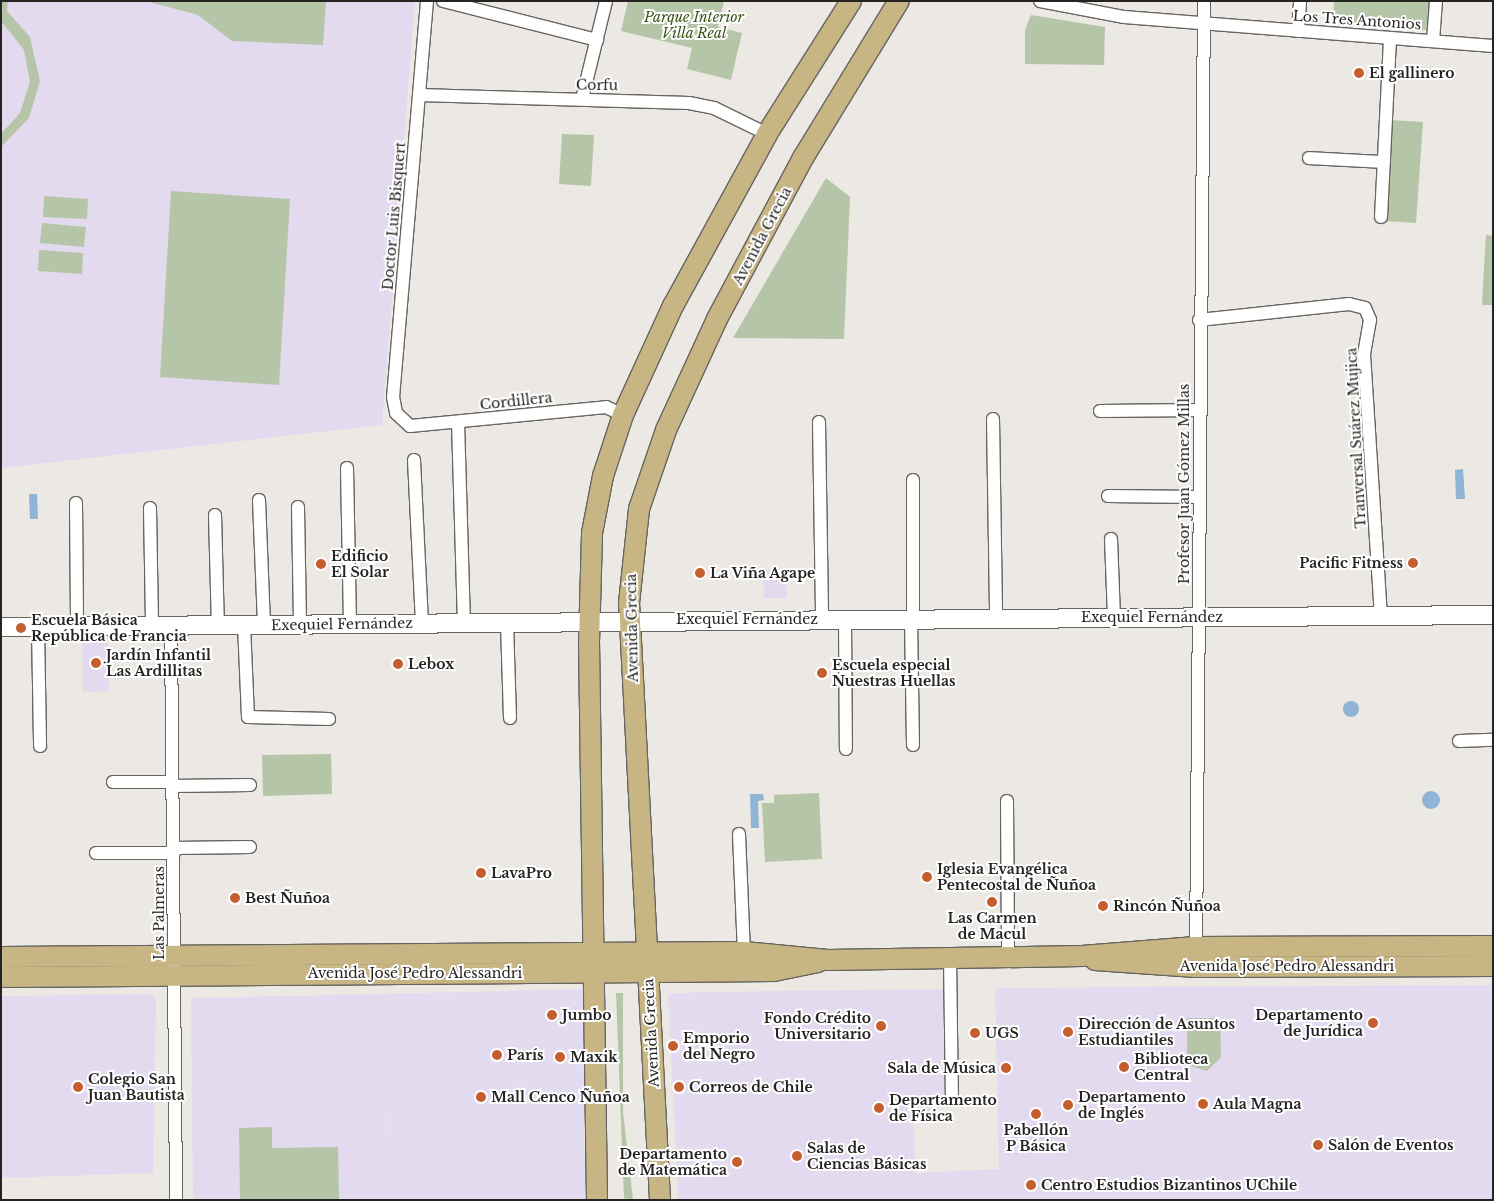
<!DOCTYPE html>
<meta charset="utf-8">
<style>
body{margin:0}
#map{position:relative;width:1494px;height:1201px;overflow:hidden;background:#ece8e3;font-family:"Libre Baskerville",serif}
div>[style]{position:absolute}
.commercial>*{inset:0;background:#e3dbf0}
.education>*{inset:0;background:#e4daef}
.green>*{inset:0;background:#b5c5a7}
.water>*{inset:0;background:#8fb4d5}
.round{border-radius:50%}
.roads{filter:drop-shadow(1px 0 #686561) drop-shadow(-1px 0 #686561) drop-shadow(0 1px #686561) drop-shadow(0 -1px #686561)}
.street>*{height:12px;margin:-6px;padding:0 6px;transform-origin:6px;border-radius:6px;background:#fff}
.secondary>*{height:18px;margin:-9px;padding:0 9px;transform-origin:9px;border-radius:9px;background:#fff}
.primary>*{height:20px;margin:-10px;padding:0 10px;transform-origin:10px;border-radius:10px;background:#c7b583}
.dots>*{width:14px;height:14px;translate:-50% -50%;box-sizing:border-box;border:2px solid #fff;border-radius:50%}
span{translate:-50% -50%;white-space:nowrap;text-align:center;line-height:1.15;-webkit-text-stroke:4px #fff;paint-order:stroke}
.park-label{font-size:14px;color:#3a5418;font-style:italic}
.street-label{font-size:14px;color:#252422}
.poi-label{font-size:14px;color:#252422;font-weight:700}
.left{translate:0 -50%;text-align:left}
.right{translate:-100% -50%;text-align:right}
.frame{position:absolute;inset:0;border:2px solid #252422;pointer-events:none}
</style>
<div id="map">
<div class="commercial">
<i style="clip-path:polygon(583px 989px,585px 1200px,386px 1200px,382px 994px)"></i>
<i style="clip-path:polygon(702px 992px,710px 1174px,677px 1175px,668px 994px)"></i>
</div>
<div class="education">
<i style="clip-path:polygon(1px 1px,415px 1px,382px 425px,1px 468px)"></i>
<i style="clip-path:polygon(763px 570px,787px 570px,787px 598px,764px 598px)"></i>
<i style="clip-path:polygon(82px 635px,108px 635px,109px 691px,83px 692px)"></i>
<i style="clip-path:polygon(1493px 985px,1493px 1200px,678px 1200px,677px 1175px,710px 1174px,702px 992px,946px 989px,948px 1094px,930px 1095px,930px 1119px,913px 1120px,916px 1173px,999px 1169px,995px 988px)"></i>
<i style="clip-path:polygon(151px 994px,156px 1000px,153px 1173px,1px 1178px,1px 996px)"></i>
<i style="clip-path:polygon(382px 994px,386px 1200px,193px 1200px,191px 998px)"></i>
</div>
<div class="green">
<i style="clip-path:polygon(1px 1px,8px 2px,7px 11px,30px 37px,40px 81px,29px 118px,1px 147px,1px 134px,20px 113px,30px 82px,24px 50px,1px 21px)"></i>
<i style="clip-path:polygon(146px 1px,326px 1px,323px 45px,232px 41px,198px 15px)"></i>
<i style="clip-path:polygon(628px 1px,724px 1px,718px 27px,742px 33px,731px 80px,687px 69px,692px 48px,621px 31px)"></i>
<i style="clip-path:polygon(1334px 1px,1430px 1px,1427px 30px,1333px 23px)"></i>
<i style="clip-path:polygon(1031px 15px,1105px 27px,1104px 65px,1025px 64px,1025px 30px)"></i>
<i style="clip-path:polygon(1391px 120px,1423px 122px,1416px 223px,1385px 221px)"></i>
<i style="clip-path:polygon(562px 134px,594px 135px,591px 186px,559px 184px)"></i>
<i style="clip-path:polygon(826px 178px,850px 197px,844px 339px,733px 338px)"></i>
<i style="clip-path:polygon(171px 191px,290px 199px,279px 385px,160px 377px)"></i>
<i style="clip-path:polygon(44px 196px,88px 199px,87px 219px,43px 217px)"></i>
<i style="clip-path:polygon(42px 223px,86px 227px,84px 247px,40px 243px)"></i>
<i style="clip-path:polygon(1486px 235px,1493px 236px,1493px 305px,1482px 305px)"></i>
<i style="clip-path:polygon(39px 250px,83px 253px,82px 274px,38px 271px)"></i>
<i style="clip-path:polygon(331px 754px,332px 794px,263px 796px,262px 755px)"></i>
<i style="clip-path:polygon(819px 793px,822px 859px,765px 862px,762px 803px,774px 803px,774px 795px)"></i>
<i style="clip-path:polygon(616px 993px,623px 993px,623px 1112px,633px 1200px,624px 1198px)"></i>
<i style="clip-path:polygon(1187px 1018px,1220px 1018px,1221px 1057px,1207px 1071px,1191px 1066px,1187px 1058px)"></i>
<i style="clip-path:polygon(272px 1127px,272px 1148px,338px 1147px,339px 1200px,240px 1200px,239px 1128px)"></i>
</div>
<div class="water">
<i style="clip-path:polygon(1463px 469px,1465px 499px,1456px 499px,1455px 470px)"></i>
<i style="clip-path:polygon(29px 494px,37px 494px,38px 519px,30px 519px)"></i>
<i class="round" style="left:1343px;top:701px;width:16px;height:16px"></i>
<i class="round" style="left:1422px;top:791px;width:18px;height:18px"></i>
<i style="clip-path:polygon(750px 794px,763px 794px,764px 800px,758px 801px,759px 828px,751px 828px)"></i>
</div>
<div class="roads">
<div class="street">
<i style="left:427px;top:1px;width:397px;rotate:94.9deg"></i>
<i style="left:393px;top:397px;width:16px;rotate:79deg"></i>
<i style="left:396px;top:413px;width:19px;rotate:43deg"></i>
<i style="left:410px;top:426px;width:197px;rotate:-5.5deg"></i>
<i style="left:606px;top:407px;width:19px;rotate:25deg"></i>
<i style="left:443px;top:1px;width:159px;rotate:14.2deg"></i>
<i style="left:1040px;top:1px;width:86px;rotate:10.8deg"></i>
<i style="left:1124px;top:17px;width:370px;rotate:4.5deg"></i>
<i style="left:1298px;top:31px;width:30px;rotate:-86deg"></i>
<i style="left:1433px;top:41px;width:40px;rotate:-85.7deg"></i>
<i style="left:419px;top:95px;width:270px;rotate:1.7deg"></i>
<i style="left:689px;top:103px;width:25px;rotate:11deg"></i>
<i style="left:714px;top:108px;width:59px;rotate:26.1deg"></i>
<i style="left:582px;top:99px;width:101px;rotate:-76.2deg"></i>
<i style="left:1309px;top:158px;width:75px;rotate:3.1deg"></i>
<i style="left:1381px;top:217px;width:179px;rotate:-87.1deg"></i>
<i style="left:1199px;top:320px;width:151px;rotate:-6.1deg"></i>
<i style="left:1349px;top:304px;width:16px;rotate:14deg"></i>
<i style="left:1365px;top:308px;width:13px;rotate:67deg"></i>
<i style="left:1370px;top:320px;width:35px;rotate:100deg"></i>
<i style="left:1364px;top:354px;width:262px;rotate:86.3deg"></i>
<i style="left:1100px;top:411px;width:99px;rotate:-0.6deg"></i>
<i style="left:993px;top:419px;width:199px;rotate:89.1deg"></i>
<i style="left:458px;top:422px;width:201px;rotate:88.3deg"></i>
<i style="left:819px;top:422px;width:197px;rotate:89.1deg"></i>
<i style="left:414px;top:460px;width:164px;rotate:87.2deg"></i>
<i style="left:347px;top:468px;width:156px;rotate:88.9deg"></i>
<i style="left:913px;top:480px;width:138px;rotate:90deg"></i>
<i style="left:1108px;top:496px;width:91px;rotate:0.6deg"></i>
<i style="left:259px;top:500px;width:125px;rotate:87.7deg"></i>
<i style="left:76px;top:503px;width:124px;rotate:89.5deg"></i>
<i style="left:298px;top:507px;width:118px;rotate:89deg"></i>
<i style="left:150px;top:508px;width:118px;rotate:89deg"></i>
<i style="left:215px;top:515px;width:111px;rotate:88.5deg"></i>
<i style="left:1111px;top:539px;width:78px;rotate:87.8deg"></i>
<i style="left:911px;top:618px;width:127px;rotate:89.1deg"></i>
<i style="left:845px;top:619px;width:130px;rotate:89.6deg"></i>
<i style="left:507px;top:623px;width:95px;rotate:88.2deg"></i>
<i style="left:244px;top:625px;width:92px;rotate:87.5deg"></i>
<i style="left:248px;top:717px;width:81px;rotate:1.4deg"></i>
<i style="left:171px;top:626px;width:574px;rotate:89.5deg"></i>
<i style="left:38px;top:627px;width:119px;rotate:89deg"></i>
<i style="left:1459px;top:741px;width:34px;rotate:-2deg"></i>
<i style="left:113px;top:782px;width:60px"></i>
<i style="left:173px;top:786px;width:77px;rotate:-0.7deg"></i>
<i style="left:1007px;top:801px;width:156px;rotate:89.6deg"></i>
<i style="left:739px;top:834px;width:118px;rotate:87.6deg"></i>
<i style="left:174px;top:848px;width:76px;rotate:-0.8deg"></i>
<i style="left:96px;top:853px;width:78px"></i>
<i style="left:1196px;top:954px;width:953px;rotate:-89.52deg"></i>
<i style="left:950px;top:958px;width:141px;rotate:89.2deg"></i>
</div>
<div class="secondary">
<i style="left:1px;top:627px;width:1492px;rotate:-0.46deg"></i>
</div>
<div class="primary">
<i style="left:1px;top:957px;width:743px;rotate:-0.39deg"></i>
<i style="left:744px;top:952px;width:84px;rotate:5.4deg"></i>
<i style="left:828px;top:960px;width:254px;rotate:-0.9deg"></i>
<i style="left:1082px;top:956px;width:114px;rotate:-4.5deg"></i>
<i style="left:1196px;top:947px;width:297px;rotate:-0.2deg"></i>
<i style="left:1095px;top:960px;width:101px;rotate:4deg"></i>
<i style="left:1196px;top:967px;width:297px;rotate:-0.2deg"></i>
<i style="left:1px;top:977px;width:773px;rotate:-0.44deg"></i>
<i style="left:774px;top:971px;width:45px;rotate:-11.6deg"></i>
<i style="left:597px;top:1200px;width:558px;rotate:-90.82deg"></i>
<i style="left:589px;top:642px;width:109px;rotate:-88.4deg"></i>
<i style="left:592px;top:533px;width:58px;rotate:-79.1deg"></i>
<i style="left:603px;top:476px;width:64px;rotate:-71.8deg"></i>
<i style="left:623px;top:415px;width:120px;rotate:-65.4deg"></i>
<i style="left:673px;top:306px;width:196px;rotate:-61.3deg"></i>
<i style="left:767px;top:134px;width:157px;rotate:-57.7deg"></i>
<i style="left:660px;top:1200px;width:598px;rotate:-92.97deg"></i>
<i style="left:629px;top:603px;width:95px;rotate:-83.9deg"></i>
<i style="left:639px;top:509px;width:83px;rotate:-71.1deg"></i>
<i style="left:666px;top:430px;width:122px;rotate:-65.3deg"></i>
<i style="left:717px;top:319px;width:183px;rotate:-61.9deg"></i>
<i style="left:803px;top:158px;width:184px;rotate:-58.6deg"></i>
</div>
</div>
<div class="dots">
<i style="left:1359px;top:73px;background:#c45e2e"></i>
<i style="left:1413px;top:563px;background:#c45e2e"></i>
<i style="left:321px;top:564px;background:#c45e2e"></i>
<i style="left:700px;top:573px;background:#c45e2e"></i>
<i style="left:21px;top:628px;background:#c45e2e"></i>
<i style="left:96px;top:663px;background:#c45e2e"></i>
<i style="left:398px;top:664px;background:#c45e2e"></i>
<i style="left:822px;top:673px;background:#c45e2e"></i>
<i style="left:481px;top:873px;background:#c45e2e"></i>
<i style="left:927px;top:877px;background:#c45e2e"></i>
<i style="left:235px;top:898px;background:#c45e2e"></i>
<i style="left:992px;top:902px;background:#c45e2e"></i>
<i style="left:1103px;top:906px;background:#c45e2e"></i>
<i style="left:552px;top:1015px;background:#c45e2e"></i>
<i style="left:1373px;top:1023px;background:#c45e2e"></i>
<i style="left:881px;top:1026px;background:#c45e2e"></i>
<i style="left:1068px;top:1032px;background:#c45e2e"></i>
<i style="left:975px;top:1033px;background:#c45e2e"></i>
<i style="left:673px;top:1046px;background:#c45e2e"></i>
<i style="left:497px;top:1055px;background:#c45e2e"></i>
<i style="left:560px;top:1057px;background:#c45e2e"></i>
<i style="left:1124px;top:1067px;background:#c45e2e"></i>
<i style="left:1006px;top:1068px;background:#c45e2e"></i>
<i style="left:78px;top:1087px;background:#c45e2e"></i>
<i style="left:679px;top:1087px;background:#c45e2e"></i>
<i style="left:481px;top:1097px;background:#c45e2e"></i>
<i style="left:1203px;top:1104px;background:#c45e2e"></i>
<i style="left:1068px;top:1105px;background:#c45e2e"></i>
<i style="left:879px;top:1108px;background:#c45e2e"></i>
<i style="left:1036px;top:1114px;background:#c45e2e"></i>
<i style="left:1318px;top:1145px;background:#c45e2e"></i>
<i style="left:797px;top:1156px;background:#c45e2e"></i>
<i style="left:737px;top:1162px;background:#c45e2e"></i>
<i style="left:1031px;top:1185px;background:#c45e2e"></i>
</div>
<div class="park-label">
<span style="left:694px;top:25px">Parque Interior<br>Villa Real</span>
</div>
<div class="street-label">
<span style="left:1357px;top:20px;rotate:4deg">Los Tres Antonios</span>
<span style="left:597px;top:85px;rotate:1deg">Corfu</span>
<span style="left:394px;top:216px;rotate:-85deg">Doctor Luis Bisquert</span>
<span style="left:762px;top:236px;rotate:-62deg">Avenida Grecia</span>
<span style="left:516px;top:401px;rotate:-6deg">Cordillera</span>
<span style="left:1356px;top:438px;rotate:-93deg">Tranversal Suárez Mujica</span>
<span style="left:1184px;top:484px;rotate:-90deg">Profesor Juan Gómez Millas</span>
<span style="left:1152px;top:617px">Exequiel Fernández</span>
<span style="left:747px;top:619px">Exequiel Fernández</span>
<span style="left:342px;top:624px;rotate:-1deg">Exequiel Fernández</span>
<span style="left:632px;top:628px;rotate:-91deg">Avenida Grecia</span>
<span style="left:159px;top:913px;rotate:-90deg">Las Palmeras</span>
<span style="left:1287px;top:966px">Avenida José Pedro Alessandri</span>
<span style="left:415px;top:973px">Avenida José Pedro Alessandri</span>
<span style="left:651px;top:1033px;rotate:-93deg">Avenida Grecia</span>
</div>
<div class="poi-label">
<span class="left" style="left:1369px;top:73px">El gallinero</span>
<span class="left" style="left:331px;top:564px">Edificio<br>El Solar</span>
<span class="right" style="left:1403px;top:563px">Pacific Fitness</span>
<span class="left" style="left:710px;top:573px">La Viña Agape</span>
<span class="left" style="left:31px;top:628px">Escuela Básica<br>República de Francia</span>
<span class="left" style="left:106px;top:663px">Jardín Infantil<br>Las Ardillitas</span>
<span class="left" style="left:408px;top:664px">Lebox</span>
<span class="left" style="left:832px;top:673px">Escuela especial<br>Nuestras Huellas</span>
<span class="left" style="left:937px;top:877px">Iglesia Evangélica<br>Pentecostal de Ñuñoa</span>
<span class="left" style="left:491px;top:873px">LavaPro</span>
<span class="left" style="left:245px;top:898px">Best Ñuñoa</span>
<span class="left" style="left:1113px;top:906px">Rincón Ñuñoa</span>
<span style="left:992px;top:926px">Las Carmen<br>de Macul</span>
<span class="left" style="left:562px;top:1015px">Jumbo</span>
<span class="right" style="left:1363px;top:1023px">Departamento<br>de Jurídica</span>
<span class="right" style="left:871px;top:1026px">Fondo Crédito<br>Universitario</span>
<span class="left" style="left:1078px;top:1032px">Dirección de Asuntos<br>Estudiantiles</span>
<span class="left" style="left:985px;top:1033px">UGS</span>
<span class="left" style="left:683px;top:1046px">Emporio<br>del Negro</span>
<span class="left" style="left:507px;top:1055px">París</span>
<span class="left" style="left:570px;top:1057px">Maxik</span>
<span class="left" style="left:1134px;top:1067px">Biblioteca<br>Central</span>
<span class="right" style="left:996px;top:1068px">Sala de Música</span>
<span class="left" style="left:88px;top:1087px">Colegio San<br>Juan Bautista</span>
<span class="left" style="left:689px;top:1087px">Correos de Chile</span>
<span class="left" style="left:491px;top:1097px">Mall Cenco Ñuñoa</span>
<span class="left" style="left:1078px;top:1105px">Departamento<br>de Inglés</span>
<span class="left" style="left:889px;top:1108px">Departamento<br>de Física</span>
<span class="left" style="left:1213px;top:1104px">Aula Magna</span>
<span style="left:1036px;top:1138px">Pabellón<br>P Básica</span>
<span class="left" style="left:1328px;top:1145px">Salón de Eventos</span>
<span class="left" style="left:807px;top:1156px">Salas de<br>Ciencias Básicas</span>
<span class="right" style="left:727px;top:1162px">Departamento<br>de Matemática</span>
<span class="left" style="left:1041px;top:1185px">Centro Estudios Bizantinos UChile</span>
</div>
<div class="frame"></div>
</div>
